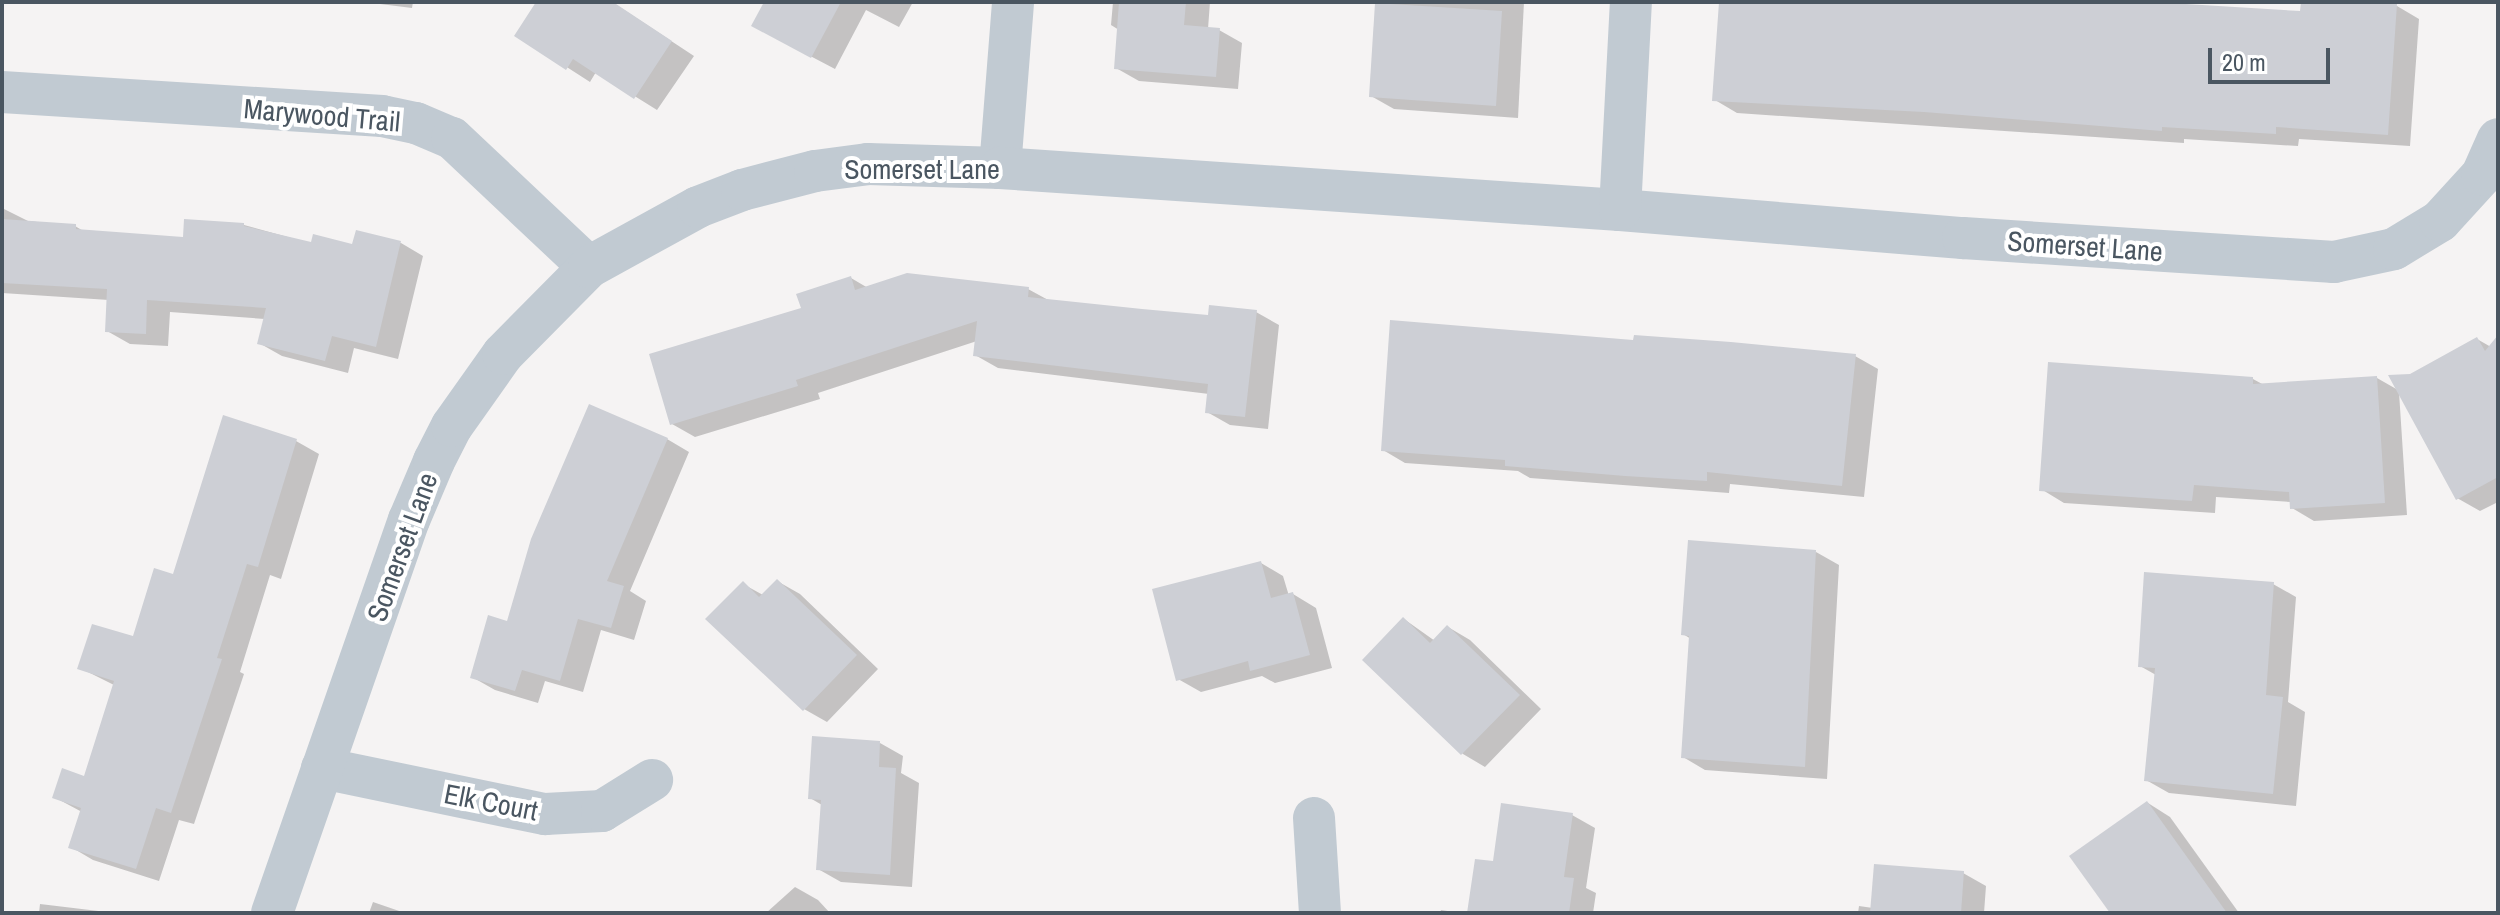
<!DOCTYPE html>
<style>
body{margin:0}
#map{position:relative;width:2500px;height:915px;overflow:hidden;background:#f5f3f3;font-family:"Archivo Narrow",sans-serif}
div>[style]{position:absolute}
.shadow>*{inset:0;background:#0003}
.building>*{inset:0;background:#cdcfd5}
.minor>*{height:42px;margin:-21px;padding:0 21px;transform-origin:21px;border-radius:21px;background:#c1cad2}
span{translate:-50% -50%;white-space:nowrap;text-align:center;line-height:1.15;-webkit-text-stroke:8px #fff;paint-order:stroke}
.street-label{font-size:28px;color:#4a5661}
.frame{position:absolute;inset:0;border:4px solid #4a5661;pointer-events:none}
.scale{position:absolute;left:2208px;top:48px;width:122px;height:36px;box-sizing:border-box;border:4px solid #4a5661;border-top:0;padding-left:10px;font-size:24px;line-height:28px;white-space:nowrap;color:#4a5661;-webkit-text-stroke:6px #fff;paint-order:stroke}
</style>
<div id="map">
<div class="shadow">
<i style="clip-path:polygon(364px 2px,413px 2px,412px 8px)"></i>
<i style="clip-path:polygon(539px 2px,612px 2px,694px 56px,657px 110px,596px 72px,590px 82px,517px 35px)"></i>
<i style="clip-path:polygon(766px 2px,913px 2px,899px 27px,866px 10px,835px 69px,776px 38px)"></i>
<i style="clip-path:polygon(1113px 2px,1210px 2px,1208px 29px,1219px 30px,1242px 43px,1238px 89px,1139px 81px,1116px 68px,1119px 30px,1111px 25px)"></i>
<i style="clip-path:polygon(1377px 2px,1524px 2px,1518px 118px,1394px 109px,1371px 96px)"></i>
<i style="clip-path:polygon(1721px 2px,2147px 2px,2302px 13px,2303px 2px,2397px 6px,2419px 19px,2410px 146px,2299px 139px,2298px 146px,2184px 139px,2184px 143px,1737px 113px,1715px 100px)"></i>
<i style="clip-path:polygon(2px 208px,28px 221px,75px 226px,85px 232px,185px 239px,244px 225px,313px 244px,354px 246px,357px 232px,401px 243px,423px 256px,398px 359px,354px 348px,348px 373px,282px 356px,259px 343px,265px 319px,170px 312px,168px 346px,130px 344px,107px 331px,109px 300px,2px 293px)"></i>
<i style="clip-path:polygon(851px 278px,868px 288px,1028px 289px,1050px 301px,1210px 317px,1256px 312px,1279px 325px,1268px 429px,1230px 425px,1207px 412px,1209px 394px,998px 368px,975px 355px,977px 341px,818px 393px,820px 399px,695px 437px,672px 424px,803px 309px)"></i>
<i style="clip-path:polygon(2477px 339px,2498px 351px,2498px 502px,2480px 511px,2457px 498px,2399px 392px,2407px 515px,2314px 521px,2292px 508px,2291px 502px,2216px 497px,2215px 513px,2064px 503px,2041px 489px,2253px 379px,2264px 385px,2377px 378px,2398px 390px,2410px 376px)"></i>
<i style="clip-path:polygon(1635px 342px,1855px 356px,1878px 369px,1864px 497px,1730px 484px,1729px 493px,1530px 478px,1518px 471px,1405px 463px,1383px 450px)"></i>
<i style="clip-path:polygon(667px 439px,689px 452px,630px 591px,646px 601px,634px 640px,601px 630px,583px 692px,545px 681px,538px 703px,495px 690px,472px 677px)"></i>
<i style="clip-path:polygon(296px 441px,319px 454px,281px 579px,270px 575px,240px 672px,244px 674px,194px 824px,179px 820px,159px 881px,93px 860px,71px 847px,82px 812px,54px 797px,86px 778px,114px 685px,80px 668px,134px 639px,174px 576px)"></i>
<i style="clip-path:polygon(1816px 552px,1839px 565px,1827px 779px,1705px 770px,1683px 757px,1691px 639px,1683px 634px)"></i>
<i style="clip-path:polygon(1261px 563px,1283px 576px,1289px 596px,1293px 594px,1316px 608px,1332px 668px,1275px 683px,1262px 676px,1201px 692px,1178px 679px)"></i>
<i style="clip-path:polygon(777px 581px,800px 594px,878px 669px,827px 722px,804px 709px,743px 584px,763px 595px)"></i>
<i style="clip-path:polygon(2273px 584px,2296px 597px,2288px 702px,2305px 712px,2296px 806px,2169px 793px,2146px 780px,2156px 675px,2140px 666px)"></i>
<i style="clip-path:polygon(1404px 619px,1435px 641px,1448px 627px,1470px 640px,1541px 709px,1485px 767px,1463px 754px,1365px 660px)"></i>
<i style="clip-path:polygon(880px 743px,903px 756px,901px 773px,919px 783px,912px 887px,841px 882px,818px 869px,822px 805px,810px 798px)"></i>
<i style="clip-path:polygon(2148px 803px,2170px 817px,2239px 913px,2112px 913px)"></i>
<i style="clip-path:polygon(1572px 815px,1595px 828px,1586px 888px,1596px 893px,1593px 913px,1469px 913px,1495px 863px)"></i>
<i style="clip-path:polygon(1963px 873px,1986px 886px,1984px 913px,1858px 913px,1859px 906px,1873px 908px)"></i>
<i style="clip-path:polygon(795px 887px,818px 900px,830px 913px,766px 913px)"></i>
<i style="clip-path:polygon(373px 902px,405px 913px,369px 913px)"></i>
<i style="clip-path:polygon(40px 904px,115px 913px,116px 913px,39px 913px)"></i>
<i style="clip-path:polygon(1441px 910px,1461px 913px,1440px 913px)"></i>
</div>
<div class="building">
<i style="clip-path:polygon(536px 2px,613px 2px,672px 41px,634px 99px,573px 59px,566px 70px,514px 36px)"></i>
<i style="clip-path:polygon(764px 2px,841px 2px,811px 58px,751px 26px)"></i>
<i style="clip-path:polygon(1119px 2px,1186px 2px,1184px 25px,1220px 28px,1216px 77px,1114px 69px)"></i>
<i style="clip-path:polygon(1719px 2px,2153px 2px,2300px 11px,2301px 2px,2397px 4px,2388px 135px,2276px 127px,2276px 134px,2162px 127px,2162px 131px,1924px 112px,1712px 101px)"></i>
<i style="clip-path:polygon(1375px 3px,1502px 11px,1496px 106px,1369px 97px)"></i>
<i style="clip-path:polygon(2px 219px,76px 224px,76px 229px,183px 237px,184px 219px,244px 223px,244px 226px,311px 242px,313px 234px,352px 244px,356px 230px,401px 241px,376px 347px,332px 336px,325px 361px,257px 344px,266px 308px,147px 300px,146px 334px,105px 332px,107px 289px,2px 283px)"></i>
<i style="clip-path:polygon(907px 273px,1029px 287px,1028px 297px,1142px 309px,1208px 315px,1209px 305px,1257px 310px,1245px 417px,1205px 413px,1208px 384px,973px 356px,977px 321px,796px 380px,798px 386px,670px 425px,649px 354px,801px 308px,796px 294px,851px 276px,855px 290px)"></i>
<i style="clip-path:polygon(1390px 320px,1633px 340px,1634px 335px,1731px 342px,1856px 354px,1842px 486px,1707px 472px,1707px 481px,1625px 476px,1505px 466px,1505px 460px,1381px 451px)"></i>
<i style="clip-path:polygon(2498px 335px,2498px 477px,2456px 500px,2388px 375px,2410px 374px,2477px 337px,2485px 351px)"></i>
<i style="clip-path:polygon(2048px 362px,2253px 377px,2253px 384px,2377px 376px,2385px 503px,2290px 509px,2289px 492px,2194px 485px,2192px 501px,2039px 491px)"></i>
<i style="clip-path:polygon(589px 404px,668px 438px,607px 581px,624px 586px,611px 628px,578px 619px,560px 681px,522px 670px,515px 691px,470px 678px,488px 615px,507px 621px,531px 539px)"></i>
<i style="clip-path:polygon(223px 415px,297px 439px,258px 567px,247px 564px,217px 658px,222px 659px,171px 813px,156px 808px,136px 869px,68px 848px,81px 808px,52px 798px,62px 768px,84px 776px,114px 681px,77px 669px,92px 624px,133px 636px,154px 568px,173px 574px)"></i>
<i style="clip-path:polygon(1688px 540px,1816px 550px,1805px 767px,1681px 758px,1689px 636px,1681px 635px)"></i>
<i style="clip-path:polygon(1261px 561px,1271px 598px,1293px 592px,1310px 655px,1250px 671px,1248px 661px,1176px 681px,1152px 589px)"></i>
<i style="clip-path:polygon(2144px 572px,2274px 582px,2266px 695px,2283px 697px,2273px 794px,2144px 781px,2155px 668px,2138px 667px)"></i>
<i style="clip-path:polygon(777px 579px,857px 655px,803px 711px,705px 619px,743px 581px,759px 597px)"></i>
<i style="clip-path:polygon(1403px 617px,1430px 643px,1447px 625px,1520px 695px,1461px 755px,1362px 660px)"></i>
<i style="clip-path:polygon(812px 736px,880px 741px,879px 767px,896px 768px,890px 875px,816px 870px,821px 800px,808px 799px)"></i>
<i style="clip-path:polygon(2147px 801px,2227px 913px,2110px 913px,2069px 856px)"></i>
<i style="clip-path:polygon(1501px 803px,1573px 813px,1564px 877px,1574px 878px,1569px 913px,1467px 913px,1475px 859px,1493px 861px)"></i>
<i style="clip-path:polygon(1874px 864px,1964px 871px,1961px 913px,1870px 913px)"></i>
</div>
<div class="minor">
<i style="left:2px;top:92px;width:381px;rotate:3.6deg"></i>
<i style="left:382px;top:116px;width:35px;rotate:12deg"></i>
<i style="left:416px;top:123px;width:39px;rotate:23deg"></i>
<i style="left:452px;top:138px;width:188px;rotate:43.3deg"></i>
<i style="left:1000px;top:168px;width:167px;rotate:-85.5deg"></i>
<i style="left:1620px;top:210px;width:344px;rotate:4.7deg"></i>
<i style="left:1963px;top:238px;width:372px;rotate:3.7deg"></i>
<i style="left:2334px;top:262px;width:61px;rotate:-12.2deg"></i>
<i style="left:2394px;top:249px;width:54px;rotate:-31.3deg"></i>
<i style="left:2440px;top:221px;width:62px;rotate:-47.6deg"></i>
<i style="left:2482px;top:175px;width:39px;rotate:-66deg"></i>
<i style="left:322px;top:768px;width:228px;rotate:11.7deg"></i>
<i style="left:545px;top:814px;width:57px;rotate:-3deg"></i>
<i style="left:602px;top:811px;width:59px;rotate:-31.8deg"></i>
<i style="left:1314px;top:818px;width:95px;rotate:86.4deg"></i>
<i style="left:272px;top:913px;width:416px;rotate:-70.8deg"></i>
<i style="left:409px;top:520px;width:64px;rotate:-67deg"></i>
<i style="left:434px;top:461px;width:39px;rotate:-63deg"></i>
<i style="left:452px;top:426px;width:88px;rotate:-54.7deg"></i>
<i style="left:503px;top:354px;width:122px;rotate:-45.3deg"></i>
<i style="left:589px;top:267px;width:124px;rotate:-28.8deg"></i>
<i style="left:698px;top:207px;width:47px;rotate:-21.1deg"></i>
<i style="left:742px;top:190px;width:75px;rotate:-14.6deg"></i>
<i style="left:815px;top:171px;width:53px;rotate:-7.5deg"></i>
<i style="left:868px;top:164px;width:132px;rotate:1.7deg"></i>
<i style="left:1000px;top:168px;width:621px;rotate:3.88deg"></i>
<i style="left:1620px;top:210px;width:208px;rotate:-87deg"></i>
</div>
<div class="street-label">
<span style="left:322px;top:115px;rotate:5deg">Marywood Trail</span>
<span style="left:922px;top:169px">Somerset Lane</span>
<span style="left:2085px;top:246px;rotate:4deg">Somerset Lane</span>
<span style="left:402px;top:547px;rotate:-70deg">Somerset Lane</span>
<span style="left:491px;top:802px;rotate:11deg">Elk Court</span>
</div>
<div class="frame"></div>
<div class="scale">20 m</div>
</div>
